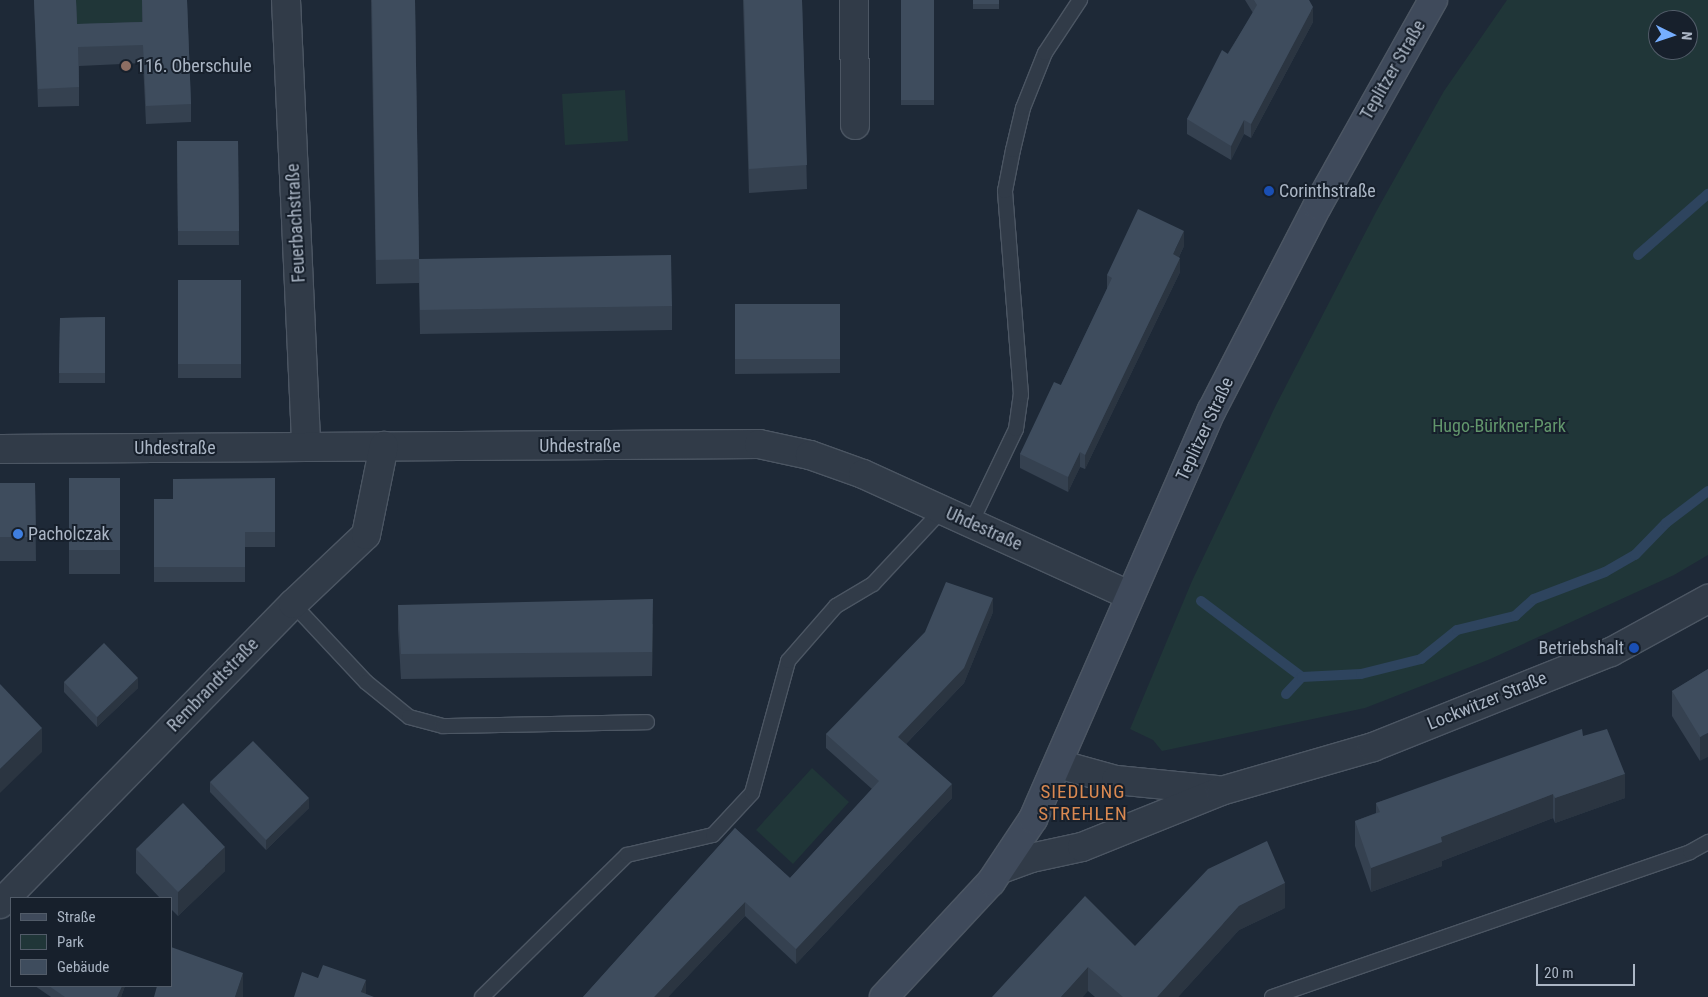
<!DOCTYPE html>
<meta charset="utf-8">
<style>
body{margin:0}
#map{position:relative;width:1708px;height:997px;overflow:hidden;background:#1e2937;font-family:"Roboto Condensed",sans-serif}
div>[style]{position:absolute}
.green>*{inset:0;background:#203638}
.stream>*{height:10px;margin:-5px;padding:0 5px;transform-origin:5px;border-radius:5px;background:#2e445e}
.roads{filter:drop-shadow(1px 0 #4c5663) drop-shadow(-1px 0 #4c5663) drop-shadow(0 1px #4c5663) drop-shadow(0 -1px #4c5663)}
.service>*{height:14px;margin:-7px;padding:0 7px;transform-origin:7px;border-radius:7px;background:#313b48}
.minor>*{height:28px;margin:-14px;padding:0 14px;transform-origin:14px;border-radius:14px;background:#313b48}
.secondary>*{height:28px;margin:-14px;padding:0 14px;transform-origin:14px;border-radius:14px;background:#3f4a5b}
.wall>*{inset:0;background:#354150}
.shaded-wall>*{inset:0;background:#2b3541}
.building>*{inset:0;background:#3e4c5d}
.dots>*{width:14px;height:14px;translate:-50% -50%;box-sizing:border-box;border:2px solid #17202c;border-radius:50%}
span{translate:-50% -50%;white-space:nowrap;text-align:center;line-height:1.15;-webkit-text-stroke:4px #17202c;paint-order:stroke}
.poi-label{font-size:18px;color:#abb6c5}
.left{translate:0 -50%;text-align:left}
.right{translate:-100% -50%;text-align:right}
.street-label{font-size:18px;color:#abb6c5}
.park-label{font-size:18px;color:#62966c}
.neighbourhood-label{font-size:19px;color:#da8951;letter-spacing:1px}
.legend{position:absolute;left:10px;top:897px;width:162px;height:90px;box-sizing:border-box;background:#17202c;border:1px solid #525c69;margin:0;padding:6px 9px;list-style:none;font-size:15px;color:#abb6c5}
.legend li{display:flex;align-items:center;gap:10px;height:25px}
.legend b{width:25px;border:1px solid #525c69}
.north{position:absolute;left:1648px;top:10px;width:50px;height:50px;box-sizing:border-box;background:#17202c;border:1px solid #525c69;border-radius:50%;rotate:94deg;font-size:14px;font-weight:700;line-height:20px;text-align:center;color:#abb6c5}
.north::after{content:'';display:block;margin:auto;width:18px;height:22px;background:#76aeff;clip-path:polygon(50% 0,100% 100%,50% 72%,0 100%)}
.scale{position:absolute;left:1536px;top:964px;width:99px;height:22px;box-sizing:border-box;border:2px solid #abb6c5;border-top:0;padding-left:6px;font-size:15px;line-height:18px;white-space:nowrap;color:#abb6c5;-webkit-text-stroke:4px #17202c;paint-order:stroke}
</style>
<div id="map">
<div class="green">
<i style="clip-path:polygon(75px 0,142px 0,143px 40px,77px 42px)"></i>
<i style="clip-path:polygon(evenodd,1507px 0,1708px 0,1708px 555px,1674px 575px,1488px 660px,1365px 708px,1162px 751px,1153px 740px,1130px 729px,1192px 581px,1276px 405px,1377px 210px,1444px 91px,1507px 0,1658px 20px,1688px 20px,1688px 50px,1658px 50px,1658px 20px)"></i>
<i style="clip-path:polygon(625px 90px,628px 141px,565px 145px,562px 94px)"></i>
<i style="clip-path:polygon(812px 768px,849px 802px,793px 864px,756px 830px)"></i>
</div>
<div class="stream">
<i style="left:1638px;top:255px;width:93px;rotate:-41.1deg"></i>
<i style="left:1201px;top:601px;width:126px;rotate:37deg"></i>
<i style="left:1286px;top:694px;width:23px;rotate:-47deg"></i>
<i style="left:1302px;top:677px;width:59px;rotate:-2.9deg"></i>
<i style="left:1361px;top:674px;width:62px;rotate:-14deg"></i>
<i style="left:1421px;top:659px;width:46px;rotate:-38.9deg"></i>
<i style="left:1457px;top:630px;width:60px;rotate:-13.6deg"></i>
<i style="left:1515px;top:616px;width:25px;rotate:-42deg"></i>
<i style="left:1534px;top:599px;width:76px;rotate:-20.8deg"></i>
<i style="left:1605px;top:572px;width:34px;rotate:-30deg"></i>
<i style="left:1635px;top:555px;width:45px;rotate:-45.9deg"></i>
<i style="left:1666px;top:523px;width:53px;rotate:-37.3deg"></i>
</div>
<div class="roads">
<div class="service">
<i style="left:971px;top:523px;width:104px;rotate:-64.4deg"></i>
<i style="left:1016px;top:429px;width:34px;rotate:-82deg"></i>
<i style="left:1021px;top:395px;width:205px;rotate:-94.5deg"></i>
<i style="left:1005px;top:191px;width:42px;rotate:-79deg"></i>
<i style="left:1013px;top:150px;width:43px;rotate:-76.6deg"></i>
<i style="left:1023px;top:108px;width:59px;rotate:-68.2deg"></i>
<i style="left:1045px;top:53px;width:64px;rotate:-56.6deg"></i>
<i style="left:293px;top:604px;width:107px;rotate:46.9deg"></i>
<i style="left:366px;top:682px;width:55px;rotate:39.1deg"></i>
<i style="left:409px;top:717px;width:35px;rotate:15deg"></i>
<i style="left:443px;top:726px;width:204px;rotate:-1.1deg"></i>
<i style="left:482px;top:997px;width:203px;rotate:-44.4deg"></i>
<i style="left:627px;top:855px;width:88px;rotate:-13.1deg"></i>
<i style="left:713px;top:835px;width:57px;rotate:-47.1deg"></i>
<i style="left:752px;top:793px;width:137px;rotate:-74.7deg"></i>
<i style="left:788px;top:661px;width:73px;rotate:-48.9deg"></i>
<i style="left:836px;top:606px;width:43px;rotate:-30.7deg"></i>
<i style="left:873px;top:584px;width:101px;rotate:-47deg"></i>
<i style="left:1272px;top:997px;width:442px;rotate:-19.1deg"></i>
<i style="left:1690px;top:852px;width:21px;rotate:-29deg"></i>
</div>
<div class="minor">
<i style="left:286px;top:0;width:447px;rotate:87.4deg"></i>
<i style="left:854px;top:0;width:125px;rotate:89.5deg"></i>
<i style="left:0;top:449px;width:759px;rotate:-0.38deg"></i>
<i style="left:759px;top:444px;width:52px;rotate:12.2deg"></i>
<i style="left:810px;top:455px;width:56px;rotate:19.7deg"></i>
<i style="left:863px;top:474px;width:292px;rotate:24.5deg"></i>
<i style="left:1058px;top:764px;width:60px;rotate:15.4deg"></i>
<i style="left:1116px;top:780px;width:101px;rotate:5.7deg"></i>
<i style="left:1001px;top:869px;width:32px;rotate:-20deg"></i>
<i style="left:1031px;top:858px;width:52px;rotate:-12.2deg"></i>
<i style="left:1082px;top:847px;width:150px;rotate:-21.9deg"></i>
<i style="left:1221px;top:791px;width:158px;rotate:-16.1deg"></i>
<i style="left:1373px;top:747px;width:256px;rotate:-21.8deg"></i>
<i style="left:1611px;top:652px;width:111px;rotate:-28.7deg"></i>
<i style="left:0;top:904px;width:419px;rotate:-45.7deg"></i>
<i style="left:293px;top:604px;width:100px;rotate:-43.4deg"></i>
<i style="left:366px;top:535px;width:91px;rotate:-78.6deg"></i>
</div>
<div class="secondary">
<i style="left:884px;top:997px;width:157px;rotate:-47.1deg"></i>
<i style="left:991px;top:882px;width:76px;rotate:-56.3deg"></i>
<i style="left:1033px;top:819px;width:446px;rotate:-66.4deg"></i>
<i style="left:1212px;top:410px;width:231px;rotate:-62.7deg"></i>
<i style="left:1318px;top:205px;width:235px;rotate:-60.7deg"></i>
</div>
</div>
<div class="wall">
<i style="clip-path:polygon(34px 0,76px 0,77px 24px,142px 22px,142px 0,187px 0,191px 104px,191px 122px,146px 124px,143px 63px,79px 66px,79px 106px,38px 107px)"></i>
<i style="clip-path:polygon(371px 0,415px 0,419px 259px,672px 306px,672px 330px,420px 334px,419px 283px,376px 284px)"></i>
<i style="clip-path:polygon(743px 0,802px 0,807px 189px,749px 193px)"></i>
<i style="clip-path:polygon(901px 0,934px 0,934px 105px,901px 105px)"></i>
<i style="clip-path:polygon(973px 0,999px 0,999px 9px,973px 9px)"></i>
<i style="clip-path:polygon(1245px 0,1309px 0,1313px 22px,1251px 138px,1244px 134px,1231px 160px,1187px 134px,1187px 119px,1253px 13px)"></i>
<i style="clip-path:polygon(177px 141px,238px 141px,239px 245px,178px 245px)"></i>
<i style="clip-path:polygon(1184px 246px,1179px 257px,1180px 272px,1085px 469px,1080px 467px,1068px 492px,1020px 468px,1020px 454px,1061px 385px,1107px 289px,1107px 275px)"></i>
<i style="clip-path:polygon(178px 280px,241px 280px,241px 378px,178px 378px)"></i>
<i style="clip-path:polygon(735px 304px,840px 304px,840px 373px,735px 374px)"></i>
<i style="clip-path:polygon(105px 317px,105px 383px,59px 383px,60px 318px)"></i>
<i style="clip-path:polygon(69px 478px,120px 478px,120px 574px,69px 574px)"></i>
<i style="clip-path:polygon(275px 478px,275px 547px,245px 547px,245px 582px,154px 582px,154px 499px,173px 499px)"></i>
<i style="clip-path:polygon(0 483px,35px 483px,36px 561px,0 561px)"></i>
<i style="clip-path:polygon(398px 605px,653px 624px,652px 676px,401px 679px,398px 629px)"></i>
<i style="clip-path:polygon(993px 612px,964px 683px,906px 744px,952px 798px,796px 964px,745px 916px,668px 997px,583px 997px,735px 828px,790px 878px,872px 789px,826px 748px,826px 734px)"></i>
<i style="clip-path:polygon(1708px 669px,1700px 761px,1672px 716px,1672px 691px)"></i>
<i style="clip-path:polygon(64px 682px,138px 688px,97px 727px,64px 692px)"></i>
<i style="clip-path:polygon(1583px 736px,1625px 798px,1555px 823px,1553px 818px,1442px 861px,1442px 866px,1371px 892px,1355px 846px,1355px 821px,1376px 813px,1376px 803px)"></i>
<i style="clip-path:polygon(210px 782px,309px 808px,266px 850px,210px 792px)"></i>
<i style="clip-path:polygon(136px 849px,225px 871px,178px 916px,171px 909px,171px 898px,160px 898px,136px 873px)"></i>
<i style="clip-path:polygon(1285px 908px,1239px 930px,1178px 997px,1095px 997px,1088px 991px,992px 997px,1135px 946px)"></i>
<i style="clip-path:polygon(35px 986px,125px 986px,121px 997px,51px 997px)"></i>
</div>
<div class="shaded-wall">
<i style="clip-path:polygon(1313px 7px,1313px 22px,1251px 138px,1251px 124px)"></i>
<i style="clip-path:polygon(1244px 120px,1244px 134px,1231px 160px,1231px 146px)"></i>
<i style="clip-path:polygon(1184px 231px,1184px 246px,1173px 269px,1173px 254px)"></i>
<i style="clip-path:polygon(1180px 258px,1180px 272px,1085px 469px,1085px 455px)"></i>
<i style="clip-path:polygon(1080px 452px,1080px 467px,1068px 492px,1068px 477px)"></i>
<i style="clip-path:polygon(993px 598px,993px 612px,964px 683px,898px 752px,898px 737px)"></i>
<i style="clip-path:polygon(653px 599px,653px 624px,652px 676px,652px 652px)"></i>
<i style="clip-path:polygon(138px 678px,138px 688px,97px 727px,97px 717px)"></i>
<i style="clip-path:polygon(42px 728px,42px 752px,0 793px,0 769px)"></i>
<i style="clip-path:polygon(1708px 733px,1708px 757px,1700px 761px,1700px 737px)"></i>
<i style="clip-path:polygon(1625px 774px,1625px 798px,1555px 823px,1555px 798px)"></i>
<i style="clip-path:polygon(952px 784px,952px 798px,796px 964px,796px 949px)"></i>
<i style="clip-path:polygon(1553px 794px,1553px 818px,1442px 861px,1442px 866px,1371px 892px,1371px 868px,1441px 837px)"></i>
<i style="clip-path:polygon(309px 798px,309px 808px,266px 850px,266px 840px)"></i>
<i style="clip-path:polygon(225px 847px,225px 871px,178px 916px,178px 892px)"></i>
<i style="clip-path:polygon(1285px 883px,1285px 908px,1239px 930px,1178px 997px,1157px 997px,1239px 906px)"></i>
<i style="clip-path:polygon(745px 902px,745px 916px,668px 997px,654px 997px)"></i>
<i style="clip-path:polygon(1088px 967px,1088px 991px,1083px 997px,1061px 997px)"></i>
<i style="clip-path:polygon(243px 973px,243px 997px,235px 997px)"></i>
<i style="clip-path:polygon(366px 980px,366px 997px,361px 992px)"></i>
<i style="clip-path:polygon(122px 986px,125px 986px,121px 997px,117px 997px)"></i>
</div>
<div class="building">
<i style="clip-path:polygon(34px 0,76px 0,77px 24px,143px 22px,142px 0,187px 0,191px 104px,146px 106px,143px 45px,78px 47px,79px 87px,38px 89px)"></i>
<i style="clip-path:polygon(372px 0,415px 0,419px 259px,376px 260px)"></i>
<i style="clip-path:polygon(744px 0,802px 0,807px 165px,749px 169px)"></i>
<i style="clip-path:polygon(901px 0,934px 0,934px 100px,901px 100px)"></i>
<i style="clip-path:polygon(973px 0,999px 0,999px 4px,973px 4px)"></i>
<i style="clip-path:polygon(1254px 0,1309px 0,1313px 7px,1251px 124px,1244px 120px,1231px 146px,1187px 119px,1222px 50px,1228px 54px,1257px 5px)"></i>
<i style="clip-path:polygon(177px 141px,238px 141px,239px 231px,178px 231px)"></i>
<i style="clip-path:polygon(1138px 209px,1184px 231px,1173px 254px,1180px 258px,1085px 455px,1080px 452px,1068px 477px,1020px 454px,1054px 382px,1061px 385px,1112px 278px,1107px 275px)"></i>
<i style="clip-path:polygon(671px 255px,672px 306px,420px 310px,419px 259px)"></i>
<i style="clip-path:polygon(178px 280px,241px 280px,241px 364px,178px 364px)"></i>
<i style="clip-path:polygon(735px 304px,840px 304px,840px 359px,735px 359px)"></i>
<i style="clip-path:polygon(105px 317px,105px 373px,59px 373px,60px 318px)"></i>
<i style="clip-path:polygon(69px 478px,120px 478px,120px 550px,69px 550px)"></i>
<i style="clip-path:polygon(275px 478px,275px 532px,245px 532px,245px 567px,154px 567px,154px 499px,173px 499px,173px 479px)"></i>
<i style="clip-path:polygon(0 483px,35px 483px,36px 537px,0 537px)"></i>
<i style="clip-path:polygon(946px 582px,993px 598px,964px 668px,898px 737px,952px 784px,796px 949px,745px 902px,654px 997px,583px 997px,735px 828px,790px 878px,879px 781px,826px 734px,925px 632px)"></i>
<i style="clip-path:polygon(653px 599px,652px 652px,401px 654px,398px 605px)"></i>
<i style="clip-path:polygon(104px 643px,138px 678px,97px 717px,64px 682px)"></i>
<i style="clip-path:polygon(1708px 669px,1708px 733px,1700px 737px,1672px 691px)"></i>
<i style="clip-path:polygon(0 684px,42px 728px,0 769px)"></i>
<i style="clip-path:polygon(1582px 729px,1583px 736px,1607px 729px,1625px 774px,1555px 798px,1553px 794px,1441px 837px,1442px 842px,1371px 868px,1355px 821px,1380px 812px,1376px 803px)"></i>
<i style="clip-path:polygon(253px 741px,309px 798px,266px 840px,210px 782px)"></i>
<i style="clip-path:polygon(183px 803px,225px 847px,178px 892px,136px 849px)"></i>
<i style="clip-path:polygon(1267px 841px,1285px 883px,1239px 906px,1157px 997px,1123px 997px,1088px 967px,1061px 997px,992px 997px,1085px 896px,1135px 946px,1208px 869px)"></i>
<i style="clip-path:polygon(171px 947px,243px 973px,235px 997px,154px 997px,157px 986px,171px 986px)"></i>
<i style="clip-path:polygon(323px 965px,366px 980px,361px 992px,374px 997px,294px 997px,302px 972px,318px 978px)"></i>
<i style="clip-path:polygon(49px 986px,122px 986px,117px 997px,65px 997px)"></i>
</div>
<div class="dots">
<i style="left:126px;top:66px;background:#8d6e63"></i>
<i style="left:1269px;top:191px;background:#1a4fb4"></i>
<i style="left:18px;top:534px;background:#3f7fe0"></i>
<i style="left:1634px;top:648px;background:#1a4fb4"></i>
</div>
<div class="poi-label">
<span class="left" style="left:136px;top:66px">116. Oberschule</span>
<span class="left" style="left:1279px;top:191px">Corinthstraße</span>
<span class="left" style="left:28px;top:534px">Pacholczak</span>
<span class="right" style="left:1624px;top:648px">Betriebshalt</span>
</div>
<div class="street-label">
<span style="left:1393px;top:70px;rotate:-60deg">Teplitzer Straße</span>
<span style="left:296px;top:223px;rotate:-93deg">Feuerbachstraße</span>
<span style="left:1205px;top:429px;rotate:-65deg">Teplitzer Straße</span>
<span style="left:580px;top:446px">Uhdestraße</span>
<span style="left:175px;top:448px">Uhdestraße</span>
<span style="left:984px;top:529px;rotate:24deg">Uhdestraße</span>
<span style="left:213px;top:685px;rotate:-46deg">Rembrandtstraße</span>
<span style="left:1487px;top:701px;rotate:-22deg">Lockwitzer Straße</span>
</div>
<div class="park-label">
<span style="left:1499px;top:426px">Hugo-Bürkner-Park</span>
</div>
<div class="neighbourhood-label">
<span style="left:1083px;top:803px">SIEDLUNG<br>STREHLEN</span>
</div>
<ul class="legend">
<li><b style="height:6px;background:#3f4a5b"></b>Straße</li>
<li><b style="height:14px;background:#203638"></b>Park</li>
<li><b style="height:14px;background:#3e4c5d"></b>Gebäude</li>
</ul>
<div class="north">N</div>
<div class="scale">20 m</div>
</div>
